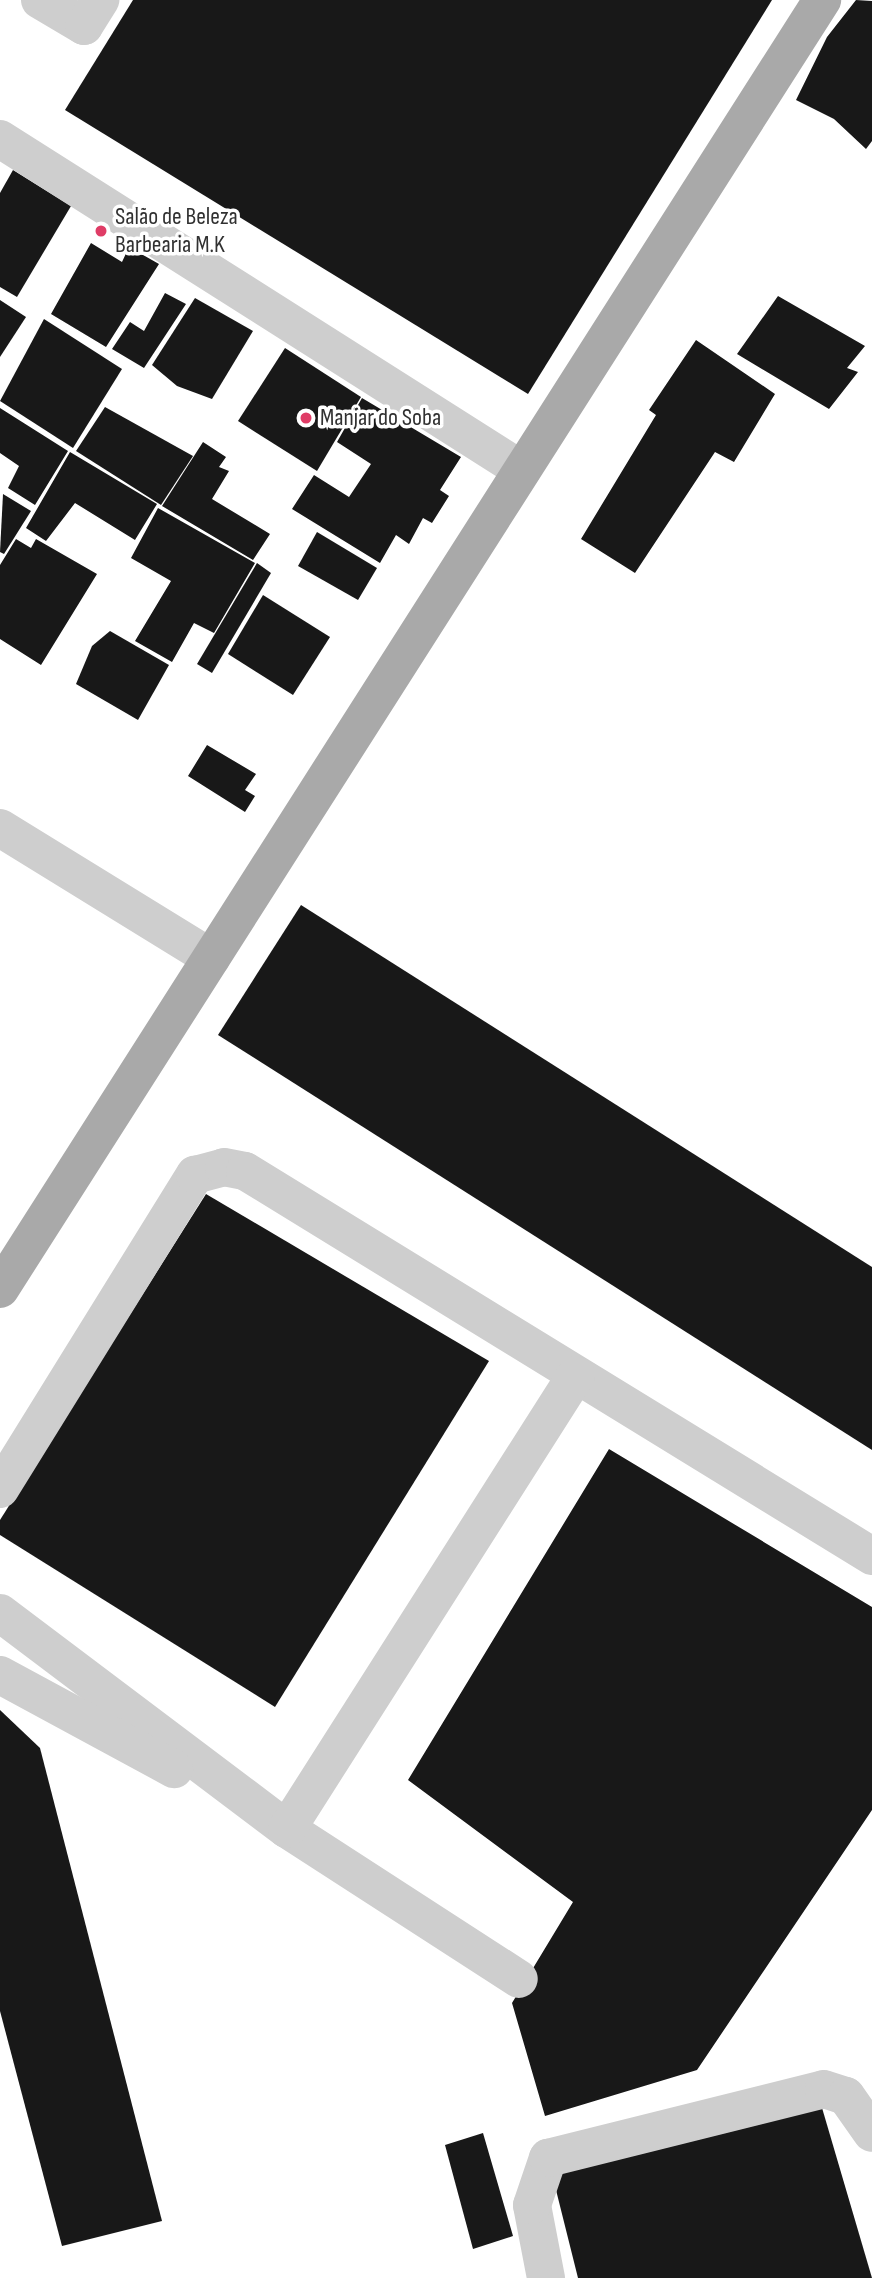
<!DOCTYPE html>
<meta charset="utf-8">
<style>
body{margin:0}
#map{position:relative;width:872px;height:2278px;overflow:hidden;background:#fff;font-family:"Sofia Sans Condensed",sans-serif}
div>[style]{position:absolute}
.building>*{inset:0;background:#181818}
.minor>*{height:38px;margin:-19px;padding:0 19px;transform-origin:19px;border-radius:19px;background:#cecece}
.major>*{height:38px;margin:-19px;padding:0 19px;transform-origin:19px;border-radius:19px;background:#a9a9a9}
.dots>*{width:19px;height:19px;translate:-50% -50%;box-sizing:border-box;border:4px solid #fff;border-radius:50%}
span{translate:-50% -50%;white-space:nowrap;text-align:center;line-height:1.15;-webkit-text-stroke:7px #fff;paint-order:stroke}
.poi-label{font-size:24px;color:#313131}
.left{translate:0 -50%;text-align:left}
</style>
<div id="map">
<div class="building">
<i style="clip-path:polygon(133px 0,772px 0,528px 394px,65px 110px)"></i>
<i style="clip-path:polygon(856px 0,872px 1px,872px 141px,866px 149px,834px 119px,796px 100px,827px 37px)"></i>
<i style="clip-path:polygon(13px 170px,71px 206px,17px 297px,0 287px,0 193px)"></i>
<i style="clip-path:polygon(91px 243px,122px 262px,129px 247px,159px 264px,106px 347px,51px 314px)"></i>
<i style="clip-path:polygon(165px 293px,186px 304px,144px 368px,112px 349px,130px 322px,144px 331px)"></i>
<i style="clip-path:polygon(778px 296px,865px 346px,847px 368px,858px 372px,829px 409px,737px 354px)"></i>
<i style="clip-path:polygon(195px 298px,253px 331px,212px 399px,177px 386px,152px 365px)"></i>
<i style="clip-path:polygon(0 300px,26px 317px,0 357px)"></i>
<i style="clip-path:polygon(44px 319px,122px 369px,73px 448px,0 401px)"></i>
<i style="clip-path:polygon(696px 340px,775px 394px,734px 462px,715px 452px,635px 573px,581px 539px,656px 415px,649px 410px)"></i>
<i style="clip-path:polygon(285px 348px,361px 397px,317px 471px,238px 421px)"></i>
<i style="clip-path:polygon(362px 398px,461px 457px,440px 490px,449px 496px,432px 523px,423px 518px,409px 544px,396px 535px,380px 563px,292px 509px,314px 475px,349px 497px,371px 464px,337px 442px)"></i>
<i style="clip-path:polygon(105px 407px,193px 456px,161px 505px,76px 451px)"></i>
<i style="clip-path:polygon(0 408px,68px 451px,35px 505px,8px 488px,19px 466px,0 453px)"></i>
<i style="clip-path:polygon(203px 442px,226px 457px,219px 467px,229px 471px,212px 499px,270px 534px,253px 560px,162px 506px)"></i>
<i style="clip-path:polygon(70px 452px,157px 504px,135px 540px,75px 503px,46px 541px,26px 528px)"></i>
<i style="clip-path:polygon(3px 494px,31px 511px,4px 554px,0 552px)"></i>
<i style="clip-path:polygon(158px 508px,255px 563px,214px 633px,194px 623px,172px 662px,135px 641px,171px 581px,131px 558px)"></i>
<i style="clip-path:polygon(317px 532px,377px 568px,358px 600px,298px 566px)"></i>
<i style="clip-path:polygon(16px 539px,31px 548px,36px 539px,97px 574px,41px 665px,0 639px,0 565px)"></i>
<i style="clip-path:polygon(257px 563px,271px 573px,212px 673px,197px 664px)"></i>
<i style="clip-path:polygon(263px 595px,330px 637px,293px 695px,228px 654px)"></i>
<i style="clip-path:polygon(110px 631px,169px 665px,138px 720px,76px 684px,92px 646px)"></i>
<i style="clip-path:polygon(207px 745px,256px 774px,245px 790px,255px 796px,245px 812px,188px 776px)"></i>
<i style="clip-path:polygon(301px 905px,872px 1267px,872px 1450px,218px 1035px)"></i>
<i style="clip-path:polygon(206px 1194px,489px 1361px,275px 1707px,0 1535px,0 1520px)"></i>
<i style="clip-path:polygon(609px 1449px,872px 1607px,872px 1810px,697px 2070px,545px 2116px,512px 2003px,573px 1902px,408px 1780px)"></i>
<i style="clip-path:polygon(0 1710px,40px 1748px,162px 2221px,62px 2246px,0 2011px)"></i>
<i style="clip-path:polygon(820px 2101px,872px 2278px,578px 2278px,552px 2174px)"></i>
<i style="clip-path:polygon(483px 2133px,513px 2236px,473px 2249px,445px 2145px)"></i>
</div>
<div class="minor">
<i style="left:40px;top:0;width:51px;rotate:30.6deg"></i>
<i style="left:84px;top:26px;width:31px;rotate:-58deg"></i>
<i style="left:0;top:139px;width:618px;rotate:32.38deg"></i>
<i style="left:0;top:828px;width:248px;rotate:31.6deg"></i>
<i style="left:0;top:1489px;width:370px;rotate:-58.2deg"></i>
<i style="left:195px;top:1175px;width:30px;rotate:-15deg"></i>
<i style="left:224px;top:1167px;width:21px;rotate:11deg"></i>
<i style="left:245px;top:1171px;width:736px;rotate:31.55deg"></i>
<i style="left:0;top:1613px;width:359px;rotate:37deg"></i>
<i style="left:287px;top:1829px;width:276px;rotate:32.9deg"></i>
<i style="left:0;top:1675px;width:198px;rotate:28.4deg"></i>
<i style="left:287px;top:1829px;width:538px;rotate:-57.52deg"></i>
<i style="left:546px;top:2278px;width:74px;rotate:-100.9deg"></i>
<i style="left:532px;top:2205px;width:50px;rotate:-71.2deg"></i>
<i style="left:548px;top:2158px;width:284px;rotate:-14deg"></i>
<i style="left:824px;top:2089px;width:23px;rotate:18deg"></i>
<i style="left:846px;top:2096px;width:45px;rotate:54.9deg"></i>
</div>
<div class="major">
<i style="left:0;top:1289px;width:1529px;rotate:-57.47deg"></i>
</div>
<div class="dots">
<i style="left:101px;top:231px;background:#df3c66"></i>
<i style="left:306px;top:418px;background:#df3c66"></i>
</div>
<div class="poi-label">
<span class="left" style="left:115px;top:231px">Salão de Beleza<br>Barbearia M.K</span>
<span class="left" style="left:320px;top:418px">Manjar do Soba</span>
</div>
</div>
